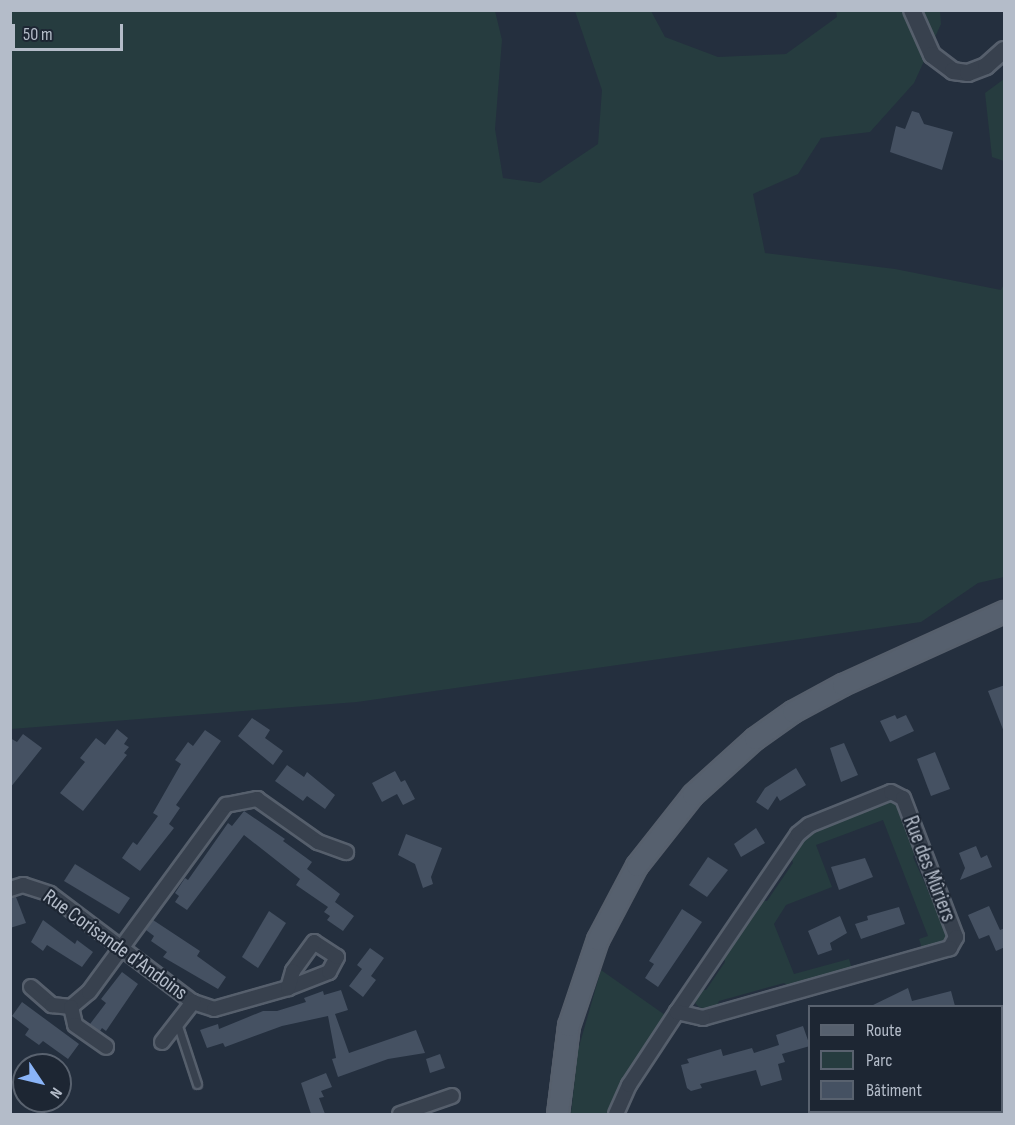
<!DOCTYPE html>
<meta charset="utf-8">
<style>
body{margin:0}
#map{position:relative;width:1015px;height:1125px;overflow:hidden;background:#242f3e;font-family:"Sofia Sans Condensed",sans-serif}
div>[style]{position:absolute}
.green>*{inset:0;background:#263c3f}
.building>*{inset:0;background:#455162}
.roads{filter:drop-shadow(2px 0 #565f6c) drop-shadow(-2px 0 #565f6c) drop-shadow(0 2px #565f6c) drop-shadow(0 -2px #565f6c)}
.service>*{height:7px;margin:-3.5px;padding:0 3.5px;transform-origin:3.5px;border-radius:3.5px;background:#38414e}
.minor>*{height:14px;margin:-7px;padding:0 7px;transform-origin:7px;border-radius:7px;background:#38414e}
.tertiary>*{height:16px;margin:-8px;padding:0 8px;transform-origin:8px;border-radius:8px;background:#38414e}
.primary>*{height:20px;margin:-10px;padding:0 10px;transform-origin:10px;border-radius:10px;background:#56606e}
span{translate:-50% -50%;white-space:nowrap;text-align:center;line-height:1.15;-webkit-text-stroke:4.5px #1d2633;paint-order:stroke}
.street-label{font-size:21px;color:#b4bcc9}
.frame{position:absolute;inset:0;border:12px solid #b4bcc9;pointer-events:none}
.legend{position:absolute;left:808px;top:1005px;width:195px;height:108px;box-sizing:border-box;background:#1d2633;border:2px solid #59626f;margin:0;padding:8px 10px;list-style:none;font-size:18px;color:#b4bcc9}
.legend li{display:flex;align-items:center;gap:12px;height:30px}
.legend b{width:30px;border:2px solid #59626f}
.north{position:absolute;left:12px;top:1053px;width:60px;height:60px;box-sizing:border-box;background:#1d2633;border:2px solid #59626f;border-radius:50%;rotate:125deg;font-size:16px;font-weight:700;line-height:24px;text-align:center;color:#b4bcc9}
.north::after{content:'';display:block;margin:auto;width:21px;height:27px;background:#8ab4f8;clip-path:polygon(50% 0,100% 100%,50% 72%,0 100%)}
.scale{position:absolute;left:12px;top:24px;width:111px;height:27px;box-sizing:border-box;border:3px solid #b4bcc9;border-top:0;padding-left:8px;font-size:18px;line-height:21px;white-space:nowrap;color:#b4bcc9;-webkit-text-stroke:4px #1d2633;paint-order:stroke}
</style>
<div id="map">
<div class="green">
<i style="clip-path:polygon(11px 11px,495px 11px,502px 40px,495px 129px,503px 178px,540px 183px,598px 144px,602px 90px,575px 11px,651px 11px,665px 37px,718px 57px,786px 54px,837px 17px,836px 11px,940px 11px,941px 24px,914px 83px,870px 132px,821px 138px,798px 174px,753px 194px,765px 253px,895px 269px,1001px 290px,1004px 284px,1004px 577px,978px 583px,921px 622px,357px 702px,11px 729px)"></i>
<i style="clip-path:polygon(1004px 79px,1004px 161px,992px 157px,985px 93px)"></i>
<i style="clip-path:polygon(890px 799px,898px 805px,916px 851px,913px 857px,948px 935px,945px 940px,922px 948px,919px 939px,928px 936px,883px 820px,816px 845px,832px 887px,786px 905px,774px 924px,794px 974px,849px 959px,852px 969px,789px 986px,784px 983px,719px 1001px,717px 1006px,706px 1009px,699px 1007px,695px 1003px,699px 990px,706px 990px,725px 962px,723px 955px,759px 901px,767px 901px,793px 863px,791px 856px,803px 838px,815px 828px)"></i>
<i style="clip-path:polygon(601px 970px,665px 1015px,623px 1083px,611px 1114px,571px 1114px,578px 1050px)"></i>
</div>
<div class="building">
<i style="clip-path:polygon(912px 111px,919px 113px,924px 124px,953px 132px,942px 170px,890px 152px,896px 126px,905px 129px)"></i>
<i style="clip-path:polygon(1005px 685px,1005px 732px,1004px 732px,988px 691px)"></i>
<i style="clip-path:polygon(895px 715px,897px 719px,906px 715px,914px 731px,890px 742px,880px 721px)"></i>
<i style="clip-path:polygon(252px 718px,270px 730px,265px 738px,283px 751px,273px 765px,238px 736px)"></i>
<i style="clip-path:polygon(117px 729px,128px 738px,124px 744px,129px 747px,124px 753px,127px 755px,83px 811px,60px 793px,85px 762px,80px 758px,96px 738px,105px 745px)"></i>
<i style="clip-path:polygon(205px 730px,221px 741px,176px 805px,180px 808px,169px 824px,174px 828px,140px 871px,122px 858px,133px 842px,137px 845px,158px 816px,153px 813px,181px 764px,175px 760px,188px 742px,193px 746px)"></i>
<i style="clip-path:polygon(23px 734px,42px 748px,10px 788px,10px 738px,17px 742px)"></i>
<i style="clip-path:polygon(844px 743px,858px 775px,841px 782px,830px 748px)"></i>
<i style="clip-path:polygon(935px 752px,950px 789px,931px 796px,917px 759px)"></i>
<i style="clip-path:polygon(287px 765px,304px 777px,307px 772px,335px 795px,325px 809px,307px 796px,303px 801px,275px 781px)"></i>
<i style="clip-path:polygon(796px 768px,806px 785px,780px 801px,777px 796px,768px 810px,756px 802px,765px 788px)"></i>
<i style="clip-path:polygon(395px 771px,401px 782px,405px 780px,415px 799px,403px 805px,397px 794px,382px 802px,372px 783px)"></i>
<i style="clip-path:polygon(244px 811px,285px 839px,283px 841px,312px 862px,307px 869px,340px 894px,335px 902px,354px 916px,343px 931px,327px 920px,330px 916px,324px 912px,328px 907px,296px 885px,300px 879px,244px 835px,187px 910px,175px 902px,179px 896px,175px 893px,185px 878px,188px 880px,228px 823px,232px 826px)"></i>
<i style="clip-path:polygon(756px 828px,765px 843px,741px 857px,734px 844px)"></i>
<i style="clip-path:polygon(406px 834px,442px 848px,431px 877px,433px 884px,423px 888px,415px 864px,398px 855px)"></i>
<i style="clip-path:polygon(976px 846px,981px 858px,987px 855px,992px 867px,960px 880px,965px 868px,959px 853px)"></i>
<i style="clip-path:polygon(708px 857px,728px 870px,707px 897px,689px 885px)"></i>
<i style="clip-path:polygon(865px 858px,873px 877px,839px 890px,831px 867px)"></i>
<i style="clip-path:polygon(75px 864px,130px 898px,119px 914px,64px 881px)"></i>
<i style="clip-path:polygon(16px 897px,26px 923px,10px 928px,10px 898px)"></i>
<i style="clip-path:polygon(989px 906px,1000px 930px,1005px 928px,1005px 947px,996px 951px,989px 935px,979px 939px,968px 915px)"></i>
<i style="clip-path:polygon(899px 907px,905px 924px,861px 939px,855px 924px,868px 920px,867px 916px)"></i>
<i style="clip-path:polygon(682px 909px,702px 922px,658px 987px,645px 978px,654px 964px,649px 961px)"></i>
<i style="clip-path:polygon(269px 911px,286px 923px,258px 968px,242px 957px)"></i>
<i style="clip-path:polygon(840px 916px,847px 933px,830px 943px,832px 950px,818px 955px,808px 931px)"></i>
<i style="clip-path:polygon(43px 920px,75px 944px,77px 940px,93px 952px,82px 967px,47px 945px,43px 951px,31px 942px)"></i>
<i style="clip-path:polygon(153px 920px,200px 951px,197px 956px,226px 977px,218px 989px,163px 957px,167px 952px,151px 941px,154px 936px,146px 930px)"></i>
<i style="clip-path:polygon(370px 948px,384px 958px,371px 976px,376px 980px,363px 997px,349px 986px,362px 969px,357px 965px)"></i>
<i style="clip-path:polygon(122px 972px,138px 984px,106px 1031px,102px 1028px,100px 1031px,90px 1024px,106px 1003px,101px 999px)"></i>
<i style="clip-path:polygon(908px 988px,912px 1001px,951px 991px,955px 1006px,871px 1006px)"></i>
<i style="clip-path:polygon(341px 990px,348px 1010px,335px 1014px,349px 1053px,416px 1030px,425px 1053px,388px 1059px,338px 1077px,332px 1059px,336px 1058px,328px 1016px,282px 1026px,225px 1047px,223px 1043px,207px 1048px,200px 1030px,218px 1024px,219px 1029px,263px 1011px,277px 1011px,306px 1002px,304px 998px,323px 991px,324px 995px)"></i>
<i style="clip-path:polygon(22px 1002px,79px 1044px,68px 1059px,43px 1041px,39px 1045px,25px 1035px,29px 1029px,12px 1016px)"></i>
<i style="clip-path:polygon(803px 1026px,810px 1046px,782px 1054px,785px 1062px,778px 1064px,782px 1080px,761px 1086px,756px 1070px,700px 1084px,702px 1088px,691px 1091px,687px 1088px,681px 1065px,689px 1063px,687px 1059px,721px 1049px,723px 1056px,752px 1048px,754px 1053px,779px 1045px,776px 1035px)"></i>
<i style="clip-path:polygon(440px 1054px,445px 1068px,430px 1073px,426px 1059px)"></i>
<i style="clip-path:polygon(326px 1073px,332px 1087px,321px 1091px,324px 1097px,319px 1098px,325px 1114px,311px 1114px,301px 1083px)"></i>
</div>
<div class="roads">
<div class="service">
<i style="left:177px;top:1023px;width:64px;rotate:71.8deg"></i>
</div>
<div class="minor">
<i style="left:10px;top:889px;width:14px;rotate:-17deg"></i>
<i style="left:23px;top:885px;width:28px;rotate:18deg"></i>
<i style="left:50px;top:894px;width:179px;rotate:37.1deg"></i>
<i style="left:193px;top:1002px;width:22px;rotate:18deg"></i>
<i style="left:214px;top:1009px;width:77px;rotate:-15.8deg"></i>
<i style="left:288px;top:988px;width:44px;rotate:-21.3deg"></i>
<i style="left:329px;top:972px;width:17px;rotate:-62deg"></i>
<i style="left:337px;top:957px;width:27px;rotate:-147deg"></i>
<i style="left:314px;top:942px;width:36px;rotate:126deg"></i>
<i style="left:293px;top:971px;width:18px;rotate:106deg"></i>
<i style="left:31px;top:987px;width:28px;rotate:41deg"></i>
<i style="left:52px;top:1005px;width:19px;rotate:6deg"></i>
<i style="left:71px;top:1007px;width:23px;rotate:-40deg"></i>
<i style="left:89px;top:992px;width:232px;rotate:-53.8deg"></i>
<i style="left:226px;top:805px;width:32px;rotate:-11deg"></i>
<i style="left:257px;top:799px;width:75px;rotate:35.2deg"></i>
<i style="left:318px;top:842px;width:30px;rotate:20deg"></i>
<i style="left:71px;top:1007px;width:18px;rotate:77deg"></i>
<i style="left:75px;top:1025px;width:38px;rotate:35deg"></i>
<i style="left:162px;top:1042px;width:51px;rotate:-52.2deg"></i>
<i style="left:400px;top:1114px;width:55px;rotate:-19.1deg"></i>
<i style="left:616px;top:1114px;width:32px;rotate:-66deg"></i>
<i style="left:629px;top:1085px;width:87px;rotate:-56.7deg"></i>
<i style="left:677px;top:1012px;width:215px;rotate:-55.8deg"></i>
<i style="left:798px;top:834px;width:14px;rotate:-39deg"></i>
<i style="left:809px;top:825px;width:88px;rotate:-21.9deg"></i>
<i style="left:891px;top:792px;width:13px;rotate:27deg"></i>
<i style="left:903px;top:798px;width:149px;rotate:69.1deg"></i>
<i style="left:956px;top:937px;width:13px;rotate:119deg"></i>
<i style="left:950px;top:948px;width:257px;rotate:164.2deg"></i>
<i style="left:703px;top:1018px;width:27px;rotate:-167deg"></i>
</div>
<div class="tertiary">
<i style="left:912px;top:10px;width:49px;rotate:66deg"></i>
<i style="left:932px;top:55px;width:26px;rotate:37deg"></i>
<i style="left:953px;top:71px;width:15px;rotate:8deg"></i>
<i style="left:968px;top:73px;width:19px;rotate:-21deg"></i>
<i style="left:986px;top:66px;width:24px;rotate:-42deg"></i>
</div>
<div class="primary">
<i style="left:558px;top:1114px;width:89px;rotate:-82.9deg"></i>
<i style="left:569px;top:1026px;width:91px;rotate:-71.4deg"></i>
<i style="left:598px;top:940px;width:84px;rotate:-62.2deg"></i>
<i style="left:637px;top:866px;width:90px;rotate:-51.7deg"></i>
<i style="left:693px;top:795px;width:84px;rotate:-42.1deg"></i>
<i style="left:755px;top:739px;width:47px;rotate:-35.4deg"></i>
<i style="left:793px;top:712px;width:57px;rotate:-28.4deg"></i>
<i style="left:843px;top:685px;width:177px;rotate:-24.4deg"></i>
</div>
</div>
<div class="street-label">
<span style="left:929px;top:869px;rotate:69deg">Rue des Mûriers</span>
<span style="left:115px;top:945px;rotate:36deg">Rue Corisande d'Andoins</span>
</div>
<div class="frame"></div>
<ul class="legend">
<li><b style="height:8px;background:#56606e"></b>Route</li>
<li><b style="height:16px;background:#263c3f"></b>Parc</li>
<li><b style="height:16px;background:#455162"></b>Bâtiment</li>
</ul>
<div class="north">N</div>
<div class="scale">50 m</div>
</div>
